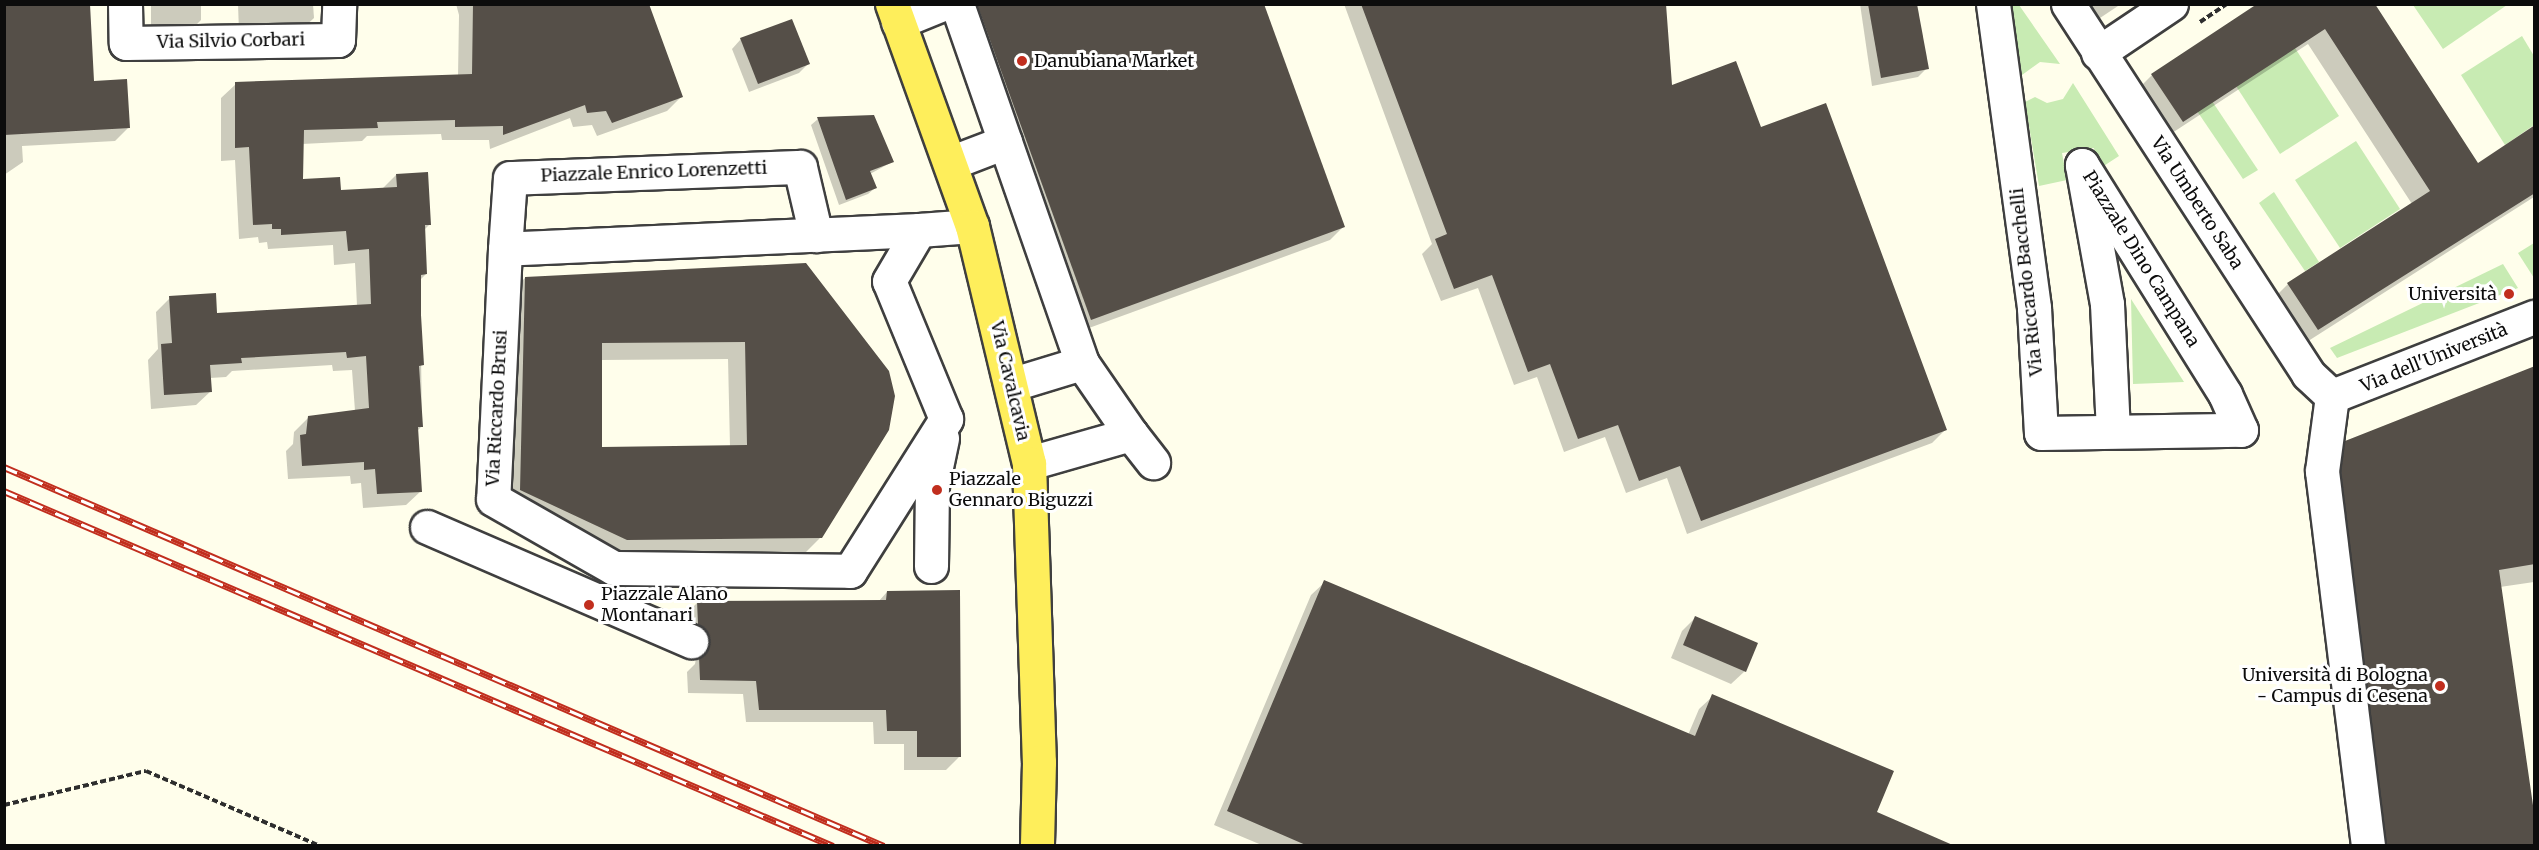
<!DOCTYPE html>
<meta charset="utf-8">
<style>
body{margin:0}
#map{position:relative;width:2539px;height:850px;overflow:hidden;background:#fffeeb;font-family:Merriweather,serif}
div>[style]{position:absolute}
.green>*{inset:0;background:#c8ebb3}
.shadow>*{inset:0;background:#0003}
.building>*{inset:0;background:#554f48}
.path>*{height:4px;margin-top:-2px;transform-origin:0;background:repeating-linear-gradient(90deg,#2e2e2e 0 6px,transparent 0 9px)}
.roads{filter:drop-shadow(2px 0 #3f3f3f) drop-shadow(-2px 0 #3f3f3f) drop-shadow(0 2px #3f3f3f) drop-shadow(0 -2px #3f3f3f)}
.minor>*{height:33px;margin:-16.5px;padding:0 16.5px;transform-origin:16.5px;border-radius:16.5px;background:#fff}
.major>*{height:33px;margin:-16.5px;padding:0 16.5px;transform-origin:16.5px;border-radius:16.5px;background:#feee5b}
.rail>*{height:7px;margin-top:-3.5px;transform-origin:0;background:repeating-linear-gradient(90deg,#fff 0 14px,#c12e1e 0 28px);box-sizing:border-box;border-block:2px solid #c12e1e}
.dots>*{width:16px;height:16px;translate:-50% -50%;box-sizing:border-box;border:3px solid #fff;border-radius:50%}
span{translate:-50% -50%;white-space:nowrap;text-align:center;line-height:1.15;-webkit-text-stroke:6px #fff;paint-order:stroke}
.street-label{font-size:18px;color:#0c0c0c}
.poi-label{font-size:18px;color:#0c0c0c}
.left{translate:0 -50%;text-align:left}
.right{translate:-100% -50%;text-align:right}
.frame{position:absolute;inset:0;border:6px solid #0c0c0c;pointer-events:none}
</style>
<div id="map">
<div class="green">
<i style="clip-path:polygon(2010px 5px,2019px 5px,2060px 64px,2040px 62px,2022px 75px)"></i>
<i style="clip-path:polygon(2507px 5px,2443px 49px,2413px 5px,2507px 4px)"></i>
<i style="clip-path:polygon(2522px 36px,2534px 56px,2534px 125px,2505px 145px,2461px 75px)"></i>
<i style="clip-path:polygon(2295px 48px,2339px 116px,2280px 154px,2236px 86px)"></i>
<i style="clip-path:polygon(2073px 83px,2119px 156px,2096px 171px,2094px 148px,2062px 153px,2067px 180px,2039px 186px,2025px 102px,2035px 97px,2047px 103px,2063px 99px)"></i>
<i style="clip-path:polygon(2212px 101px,2258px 170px,2243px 179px,2197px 111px)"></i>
<i style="clip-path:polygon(2356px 141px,2400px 209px,2340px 248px,2295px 180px)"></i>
<i style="clip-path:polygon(2274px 192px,2319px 262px,2305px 271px,2259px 203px)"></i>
<i style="clip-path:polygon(2534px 243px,2534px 278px,2518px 253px)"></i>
<i style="clip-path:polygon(2503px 264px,2518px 288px,2337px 358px,2330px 348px)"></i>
<i style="clip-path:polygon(2131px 299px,2184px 382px,2133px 384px)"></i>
</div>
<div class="shadow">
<i style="clip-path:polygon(4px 4px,93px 82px,128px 128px,115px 141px,22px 146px,23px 162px,4px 175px)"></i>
<i style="clip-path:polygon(151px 4px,201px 4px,201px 20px,192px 29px,151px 29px)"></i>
<i style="clip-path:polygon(238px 4px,313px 4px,314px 18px,300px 31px,239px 32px)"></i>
<i style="clip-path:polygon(456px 4px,648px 4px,681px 97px,667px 111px,597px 136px,592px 125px,573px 127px,570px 118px,490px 149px,489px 140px,442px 140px,441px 134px,367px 136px,362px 141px,302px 144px,301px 181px,339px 191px,382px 189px,396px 175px,430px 224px,423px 231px,426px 274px,420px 280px,422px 426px,417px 431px,421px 491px,406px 505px,363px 508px,361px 483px,351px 484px,350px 476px,288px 479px,286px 451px,293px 444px,294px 432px,309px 417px,355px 411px,352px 370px,333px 371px,332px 365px,232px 371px,226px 377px,210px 378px,211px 391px,196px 405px,151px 409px,148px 360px,158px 349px,156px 312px,170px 298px,216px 315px,357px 306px,355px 263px,334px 265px,333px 245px,268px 249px,267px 242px,259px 243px,258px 237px,239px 239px,235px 160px,221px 161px,221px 98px,236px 84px,458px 76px,459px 15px)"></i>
<i style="clip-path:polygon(953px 4px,1262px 4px,1343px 227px,1330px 240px,1078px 332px)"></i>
<i style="clip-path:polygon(1344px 4px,1664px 4px,1671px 87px,1760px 129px,1946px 429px,1932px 443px,1687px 534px,1667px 478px,1626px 493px,1605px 437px,1564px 452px,1537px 377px,1514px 385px,1478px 288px,1441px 301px,1422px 254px,1432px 244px)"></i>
<i style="clip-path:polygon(1860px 4px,1915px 4px,1927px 68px,1918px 77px,1872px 86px)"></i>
<i style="clip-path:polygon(2078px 4px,2121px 4px,2091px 24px)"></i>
<i style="clip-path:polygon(2373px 4px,2477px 165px,2534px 128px,2534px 197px,2302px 345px,2272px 300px,2288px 284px,2412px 204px,2308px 44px,2166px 137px,2136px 91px,2152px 75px)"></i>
<i style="clip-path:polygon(741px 39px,808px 64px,799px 73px,749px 92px,732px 49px)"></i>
<i style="clip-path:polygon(818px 119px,892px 162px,870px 174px,875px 188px,868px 194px,839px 205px,811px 125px)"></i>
<i style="clip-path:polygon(evenodd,805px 265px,821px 537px,804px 554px,610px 556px,504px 507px,508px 295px,525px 278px,805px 265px,728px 359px,730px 447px,601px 448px,601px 360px,728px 359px)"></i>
<i style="clip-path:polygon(2534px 368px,2534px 582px,2500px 587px,2534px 846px,2360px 846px,2324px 464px,2346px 442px)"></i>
<i style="clip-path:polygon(1325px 582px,1688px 735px,1699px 709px,1713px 696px,1875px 813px,1943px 846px,1264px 846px,1214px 825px,1311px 595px)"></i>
<i style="clip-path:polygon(887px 592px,959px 757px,946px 770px,904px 770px,904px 744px,874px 744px,873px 722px,746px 722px,743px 694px,688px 693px,687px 672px,695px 664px,697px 653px,685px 637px,684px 616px,698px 602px,878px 602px)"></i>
<i style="clip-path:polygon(1696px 617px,1745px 671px,1731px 684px,1671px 658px,1682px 631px)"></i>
</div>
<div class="building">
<i style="clip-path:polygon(4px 4px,90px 4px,94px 81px,127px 79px,130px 128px,4px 135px)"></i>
<i style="clip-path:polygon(473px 4px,649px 4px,683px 97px,612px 123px,606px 111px,587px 113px,585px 105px,503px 135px,503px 126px,455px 127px,455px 120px,377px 122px,378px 128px,304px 130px,303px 179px,340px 177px,341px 190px,397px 187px,396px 174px,428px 172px,431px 225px,425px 225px,427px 274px,421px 275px,421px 315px,424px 365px,419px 366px,423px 427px,418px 427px,422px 492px,377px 494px,375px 469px,364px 470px,364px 462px,302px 466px,300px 435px,306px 434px,308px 416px,369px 408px,366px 356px,347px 358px,346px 352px,241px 358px,242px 363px,210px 365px,212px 392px,164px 395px,161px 344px,172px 343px,169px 296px,216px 293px,217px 313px,371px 304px,369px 249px,348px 251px,346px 231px,281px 235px,281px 229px,272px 229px,272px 224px,253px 225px,249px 147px,235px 148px,235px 82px,472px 74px)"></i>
<i style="clip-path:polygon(977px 4px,1264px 4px,1345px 227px,1091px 320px)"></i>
<i style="clip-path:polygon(1361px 4px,1666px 4px,1672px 85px,1736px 61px,1761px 127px,1826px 103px,1947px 430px,1701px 521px,1680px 466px,1639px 481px,1618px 425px,1578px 439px,1550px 364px,1528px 372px,1492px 275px,1454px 289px,1435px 239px,1447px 234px)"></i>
<i style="clip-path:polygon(1868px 4px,1917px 4px,1929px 69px,1881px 78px)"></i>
<i style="clip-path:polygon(2257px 4px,2375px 4px,2478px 163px,2535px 125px,2535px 193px,2318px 330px,2287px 283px,2430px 191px,2325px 29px,2183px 122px,2151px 74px)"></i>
<i style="clip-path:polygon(792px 19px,810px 64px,758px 84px,740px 38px)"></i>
<i style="clip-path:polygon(874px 115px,894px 162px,870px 171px,877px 188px,846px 200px,817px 117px)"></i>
<i style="clip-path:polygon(evenodd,806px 263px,889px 371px,895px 396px,889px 430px,822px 538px,627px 540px,520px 490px,525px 277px,806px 263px,745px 342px,747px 445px,602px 447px,602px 343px,745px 342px)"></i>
<i style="clip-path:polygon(2535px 366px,2535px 564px,2499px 570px,2535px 819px,2535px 846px,2386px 846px,2341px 471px,2345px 441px)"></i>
<i style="clip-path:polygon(1324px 580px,1695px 736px,1712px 694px,1894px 771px,1877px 812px,1955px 846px,1308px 846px,1227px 811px)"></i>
<i style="clip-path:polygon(960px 590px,961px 757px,917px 757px,917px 731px,887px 731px,886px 710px,759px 710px,756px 681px,700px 680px,699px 657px,708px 649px,710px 639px,698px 624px,697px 601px,886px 600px,887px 591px)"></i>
<i style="clip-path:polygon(1695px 616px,1758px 643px,1746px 672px,1683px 645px)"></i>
</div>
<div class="path">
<i style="left:2200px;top:22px;width:32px;rotate:-34deg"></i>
<i style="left:4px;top:805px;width:146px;rotate:-13.5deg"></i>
<i style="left:146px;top:771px;width:189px;rotate:23.3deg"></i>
</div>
<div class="roads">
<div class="minor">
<i style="left:125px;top:4px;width:39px;rotate:89deg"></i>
<i style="left:126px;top:43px;width:212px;rotate:-0.8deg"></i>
<i style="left:338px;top:40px;width:36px;rotate:-88deg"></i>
<i style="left:957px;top:4px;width:380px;rotate:70.8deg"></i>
<i style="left:1993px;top:4px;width:307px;rotate:82.3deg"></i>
<i style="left:2034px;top:308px;width:125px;rotate:86.8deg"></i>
<i style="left:2041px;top:433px;width:200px;rotate:-0.9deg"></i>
<i style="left:2241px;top:430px;width:39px;rotate:-114deg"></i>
<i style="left:2225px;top:394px;width:270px;rotate:-122deg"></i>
<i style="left:2082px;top:165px;width:141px;rotate:79.8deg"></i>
<i style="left:2107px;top:304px;width:127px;rotate:87.3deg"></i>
<i style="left:2068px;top:4px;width:441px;rotate:57deg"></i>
<i style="left:2308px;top:374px;width:33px;rotate:43deg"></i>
<i style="left:898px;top:22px;width:48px;rotate:-22.2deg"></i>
<i style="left:2098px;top:53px;width:88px;rotate:-33.9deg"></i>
<i style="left:950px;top:163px;width:59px;rotate:-20.9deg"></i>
<i style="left:919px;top:230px;width:414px;rotate:177.4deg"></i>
<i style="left:505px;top:249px;width:250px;rotate:92.7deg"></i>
<i style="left:493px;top:499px;width:139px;rotate:29.7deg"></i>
<i style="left:614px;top:568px;width:236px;rotate:0.7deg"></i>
<i style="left:850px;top:571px;width:180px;rotate:-57.7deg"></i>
<i style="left:946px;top:419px;width:149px;rotate:-112.4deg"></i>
<i style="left:889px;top:281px;width:59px;rotate:-59.5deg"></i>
<i style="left:919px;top:230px;width:53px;rotate:-4.3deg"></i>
<i style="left:505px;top:249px;width:71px;rotate:-86deg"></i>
<i style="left:510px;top:178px;width:290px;rotate:-2.2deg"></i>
<i style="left:800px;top:167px;width:70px;rotate:76.8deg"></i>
<i style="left:1013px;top:384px;width:72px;rotate:-16.9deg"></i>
<i style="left:1082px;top:363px;width:86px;rotate:55.4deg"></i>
<i style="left:1131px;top:434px;width:106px;rotate:164.1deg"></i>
<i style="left:2332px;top:396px;width:76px;rotate:97.6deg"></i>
<i style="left:2322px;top:471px;width:378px;rotate:83deg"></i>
<i style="left:2332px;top:396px;width:217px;rotate:-21.4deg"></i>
<i style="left:1131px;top:434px;width:36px;rotate:52deg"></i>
<i style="left:427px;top:527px;width:288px;rotate:23.4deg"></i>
<i style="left:931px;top:566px;width:80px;rotate:-89.3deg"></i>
<i style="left:932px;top:486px;width:49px;rotate:-78.2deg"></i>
</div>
<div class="major">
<i style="left:892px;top:4px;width:236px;rotate:70.2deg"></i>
<i style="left:972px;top:226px;width:244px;rotate:76.5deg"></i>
<i style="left:1029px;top:463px;width:299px;rotate:88.1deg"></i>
<i style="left:1039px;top:762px;width:84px;rotate:91.4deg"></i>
</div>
</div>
<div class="rail">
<i style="left:4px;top:467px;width:958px;rotate:23.3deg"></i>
<i style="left:4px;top:491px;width:902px;rotate:23.18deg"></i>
</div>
<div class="dots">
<i style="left:1022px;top:61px;background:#c12e1e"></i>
<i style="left:2509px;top:294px;background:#c12e1e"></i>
<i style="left:937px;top:490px;background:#c12e1e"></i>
<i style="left:589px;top:605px;background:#c12e1e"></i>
<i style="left:2440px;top:686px;background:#c12e1e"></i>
</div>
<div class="street-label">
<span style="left:231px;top:41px;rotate:-1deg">Via Silvio Corbari</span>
<span style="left:654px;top:172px;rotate:-2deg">Piazzale Enrico Lorenzetti</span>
<span style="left:2197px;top:203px;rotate:57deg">Via Umberto Saba</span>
<span style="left:2141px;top:259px;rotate:58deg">Piazzale Dino Campana</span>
<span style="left:2027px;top:282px;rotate:-96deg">Via Riccardo Bacchelli</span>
<span style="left:2434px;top:358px;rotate:-22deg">Via dell'Università</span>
<span style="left:1010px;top:381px;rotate:77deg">Via Cavalcavia</span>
<span style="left:497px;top:408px;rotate:-87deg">Via Riccardo Brusi</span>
</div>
<div class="poi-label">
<span class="left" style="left:1034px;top:61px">Danubiana Market</span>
<span class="right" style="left:2497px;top:294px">Università</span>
<span class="left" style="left:949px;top:490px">Piazzale<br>Gennaro Biguzzi</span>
<span class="left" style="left:601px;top:605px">Piazzale Alano<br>Montanari</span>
<span class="right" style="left:2428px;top:686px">Università di Bologna<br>- Campus di Cesena</span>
</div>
<div class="frame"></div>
</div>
